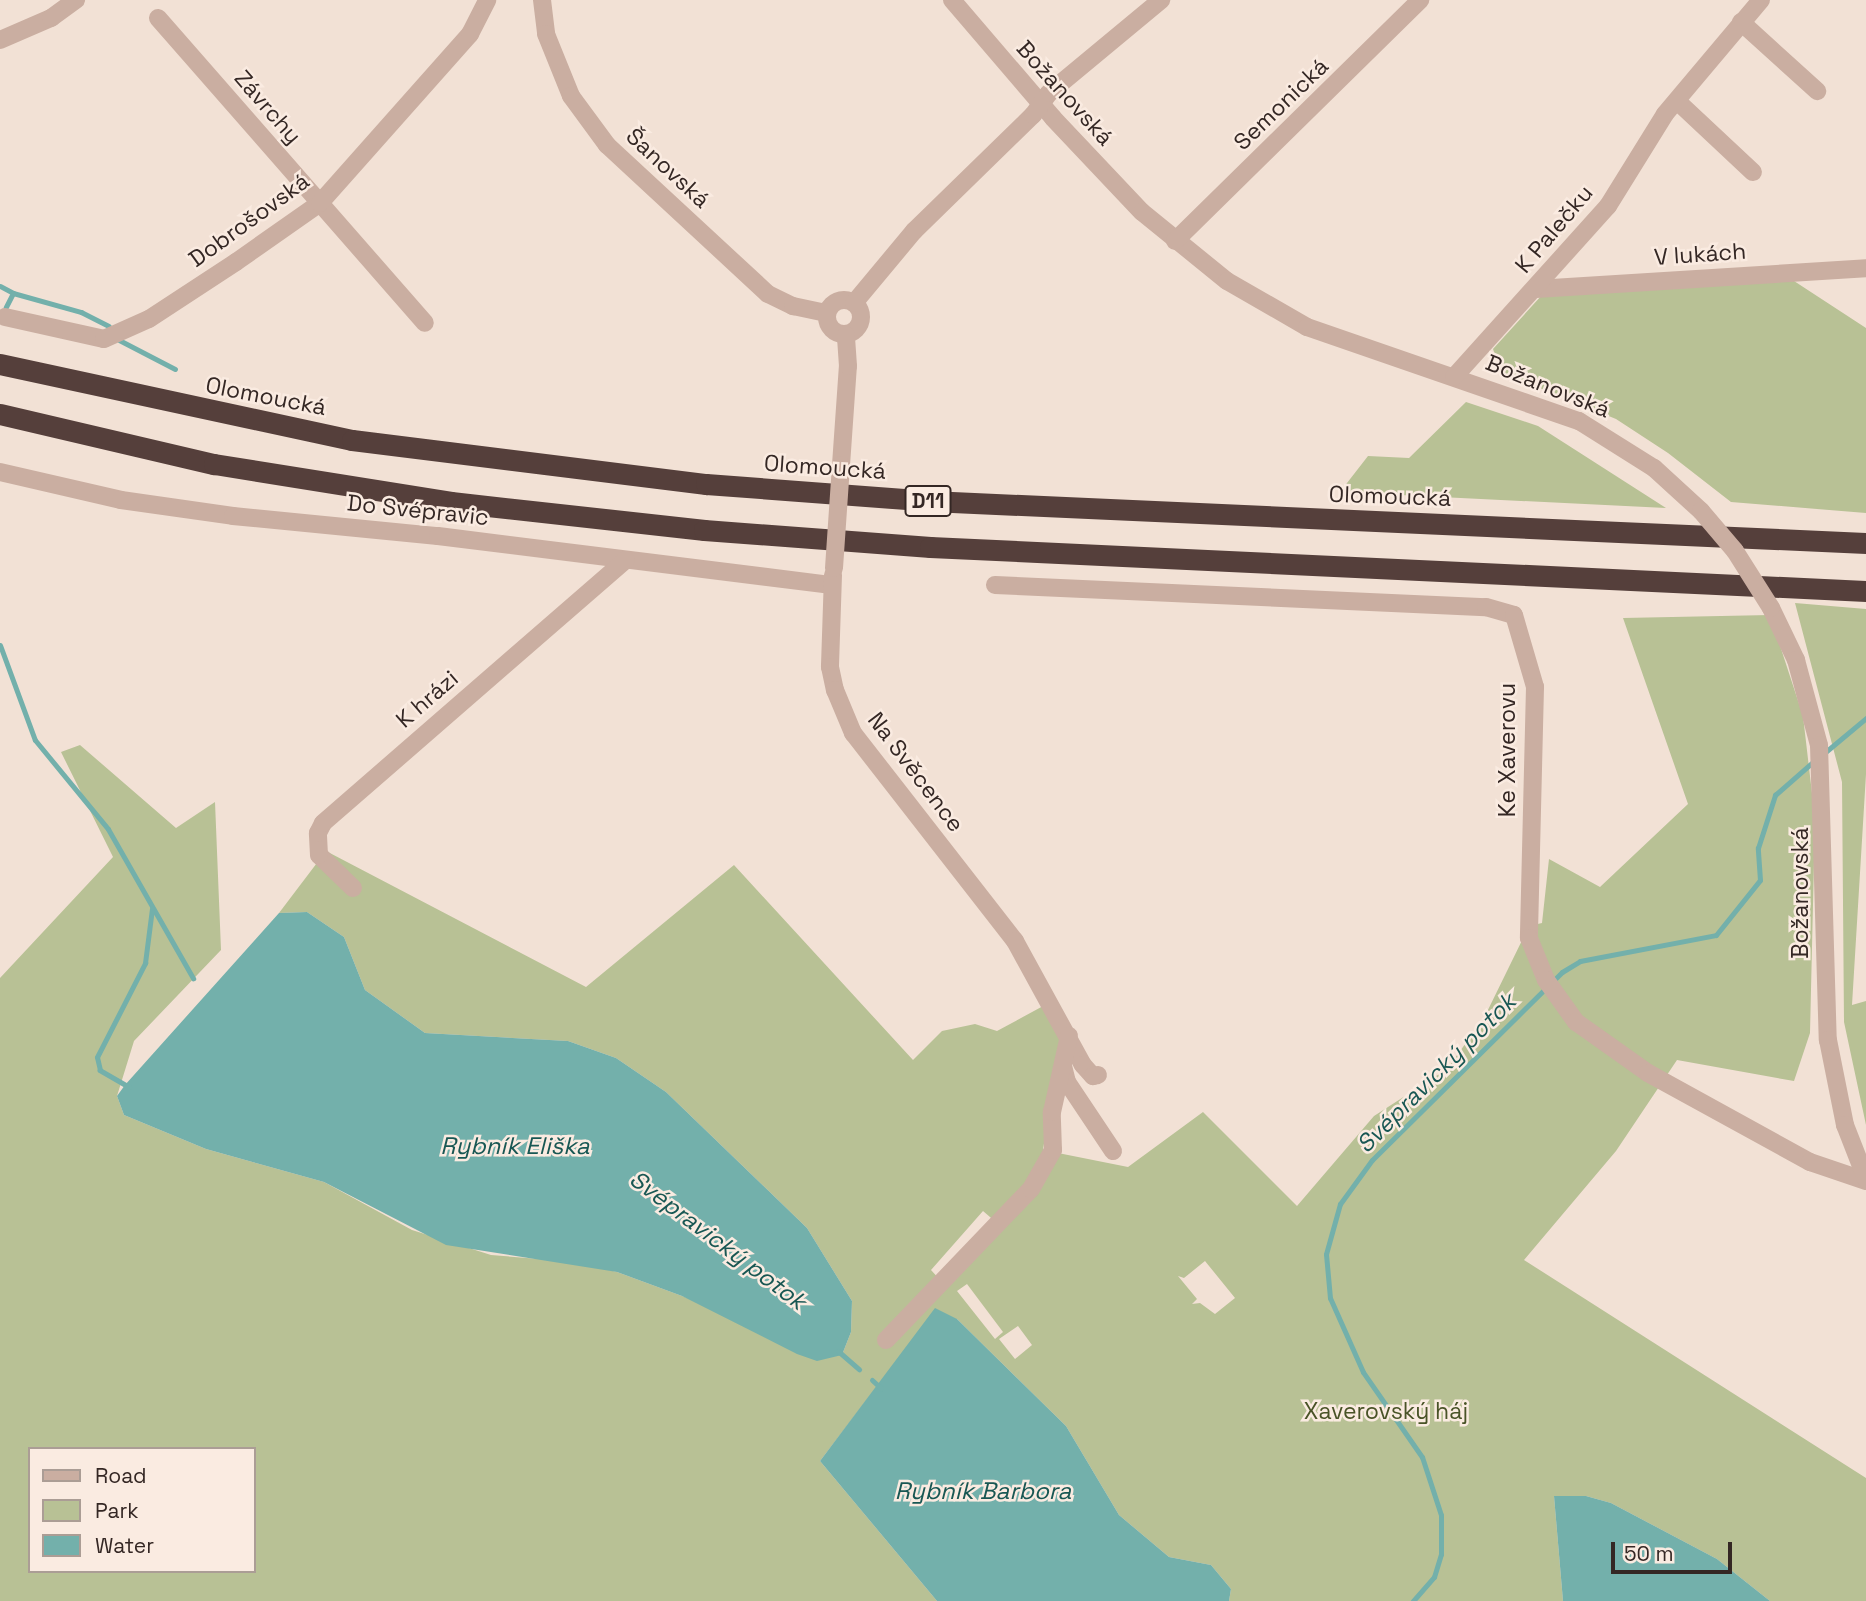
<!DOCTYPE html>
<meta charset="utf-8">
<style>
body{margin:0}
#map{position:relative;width:1866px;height:1601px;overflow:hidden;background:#f2e1d5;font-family:"Space Grotesk",sans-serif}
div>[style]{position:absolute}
.green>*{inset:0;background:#b8c195}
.water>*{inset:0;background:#73b0ab}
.stream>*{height:5px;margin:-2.5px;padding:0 2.5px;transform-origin:2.5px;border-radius:2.5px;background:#73b0ab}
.minor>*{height:18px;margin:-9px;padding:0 9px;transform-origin:9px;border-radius:9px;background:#caaea1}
.minor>.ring{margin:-9px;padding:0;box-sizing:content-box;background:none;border:18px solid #caaea1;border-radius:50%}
.highway>*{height:21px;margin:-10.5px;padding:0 10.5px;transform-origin:10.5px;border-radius:10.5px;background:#553f3b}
.minor-bridge>*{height:18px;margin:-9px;padding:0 9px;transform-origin:9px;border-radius:9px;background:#caaea1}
span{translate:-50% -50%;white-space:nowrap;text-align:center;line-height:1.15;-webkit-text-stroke:5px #faebe1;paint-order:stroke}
.shield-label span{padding:2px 5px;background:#faebe1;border:2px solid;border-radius:5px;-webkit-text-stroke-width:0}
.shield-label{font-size:21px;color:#342724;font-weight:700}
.street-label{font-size:23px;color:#342724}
.park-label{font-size:23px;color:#495327}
.water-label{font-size:24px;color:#185753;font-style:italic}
.legend{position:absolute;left:28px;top:1447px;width:228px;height:126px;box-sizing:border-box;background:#faebe1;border:2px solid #ab9d95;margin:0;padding:9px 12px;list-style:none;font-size:21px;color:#342724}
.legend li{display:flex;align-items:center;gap:14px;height:35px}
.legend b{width:35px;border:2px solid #ab9d95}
.scale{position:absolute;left:1611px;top:1542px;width:121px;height:32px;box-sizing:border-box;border:4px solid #342724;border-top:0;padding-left:9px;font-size:21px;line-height:24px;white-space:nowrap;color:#342724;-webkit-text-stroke:5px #faebe1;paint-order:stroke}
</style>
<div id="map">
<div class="green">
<i style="clip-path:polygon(1794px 281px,1866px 328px,1866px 513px,1731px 502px,1668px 453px,1616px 419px,1501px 372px,1493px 349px,1542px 295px)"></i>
<i style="clip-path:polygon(1466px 402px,1538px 426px,1666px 508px,1340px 492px,1368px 456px,1409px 458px)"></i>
<i style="clip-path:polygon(1795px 603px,1866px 609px,1866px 774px,1852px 1005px,1866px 1001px,1866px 1125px,1844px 1022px,1842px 782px)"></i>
<i style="clip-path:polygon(evenodd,1770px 615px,1803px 716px,1815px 819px,1810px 1033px,1794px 1081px,1677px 1060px,1616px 1151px,1524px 1260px,1866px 1478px,1866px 1601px,1770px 1601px,1717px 1559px,1611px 1503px,1586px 1496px,1554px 1496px,1563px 1601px,1229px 1601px,1231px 1589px,1211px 1565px,1169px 1557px,1119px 1515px,1066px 1426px,957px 1319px,878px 1385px,820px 1461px,937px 1601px,0 1601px,0 978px,113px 857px,61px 752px,80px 745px,176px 828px,215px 802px,221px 950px,134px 1041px,117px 1096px,124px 1115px,206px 1149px,324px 1182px,412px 1230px,491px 1255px,577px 1262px,617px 1272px,842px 1355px,851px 1332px,852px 1301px,807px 1228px,666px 1092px,616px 1058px,568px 1041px,425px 1033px,365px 990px,344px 937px,307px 912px,279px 913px,326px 851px,586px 987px,734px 865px,913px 1060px,942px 1031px,975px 1024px,997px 1031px,1045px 1005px,1060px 1039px,1043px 1150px,1128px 1167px,1203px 1112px,1297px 1206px,1374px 1116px,1447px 1069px,1484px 1018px,1529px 926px,1542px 923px,1549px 859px,1600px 887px,1688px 804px,1623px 618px,1770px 615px,983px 1211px,997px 1223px,942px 1282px,931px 1270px,983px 1211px,1770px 615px,1205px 1261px,1235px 1298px,1215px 1314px,1200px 1303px,1192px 1304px,1197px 1299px,1178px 1276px,1184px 1278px,1205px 1261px,1770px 615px,967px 1284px,1003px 1332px,995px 1339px,957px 1291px,967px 1284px,1770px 615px,1018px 1326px,1032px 1345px,1015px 1359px,999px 1339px,1018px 1326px,1770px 615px,30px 1449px,254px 1449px,254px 1571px,30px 1571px,30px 1449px)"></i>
</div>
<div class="water">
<i style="clip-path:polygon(307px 912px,344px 937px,365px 990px,425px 1033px,568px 1041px,616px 1058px,666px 1092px,807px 1228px,852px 1301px,851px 1332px,842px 1355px,817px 1361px,797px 1354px,682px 1296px,617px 1272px,446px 1245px,324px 1182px,206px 1149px,124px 1115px,117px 1096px,125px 1085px,279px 913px)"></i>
<i style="clip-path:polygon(935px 1308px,957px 1319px,1066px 1426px,1119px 1515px,1169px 1557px,1211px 1565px,1231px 1589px,1229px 1601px,937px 1601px,820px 1461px)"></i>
<i style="clip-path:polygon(1554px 1496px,1586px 1496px,1611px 1503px,1717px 1559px,1770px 1601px,1563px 1601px)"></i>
</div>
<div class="stream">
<i style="left:0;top:286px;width:15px;rotate:28deg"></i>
<i style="left:13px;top:293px;width:16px;rotate:117deg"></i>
<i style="left:13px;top:293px;width:71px;rotate:15.6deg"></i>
<i style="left:81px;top:312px;width:31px;rotate:27deg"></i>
<i style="left:119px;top:340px;width:63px;rotate:27.4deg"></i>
<i style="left:0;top:645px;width:101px;rotate:69.8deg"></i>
<i style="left:35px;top:740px;width:115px;rotate:50.6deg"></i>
<i style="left:108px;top:829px;width:172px;rotate:60.3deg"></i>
<i style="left:1823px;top:754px;width:56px;rotate:-39.9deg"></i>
<i style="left:129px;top:1087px;width:34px;rotate:-150deg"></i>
<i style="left:100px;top:1070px;width:13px;rotate:-103deg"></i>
<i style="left:97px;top:1057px;width:106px;rotate:-62.9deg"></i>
<i style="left:145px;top:963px;width:55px;rotate:-82.7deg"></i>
<i style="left:838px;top:1351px;width:28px;rotate:41deg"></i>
<i style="left:872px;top:1380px;width:12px;rotate:42deg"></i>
<i style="left:1413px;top:1601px;width:32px;rotate:-49deg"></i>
<i style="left:1434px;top:1577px;width:24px;rotate:-73deg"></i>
<i style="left:1441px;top:1554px;width:39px;rotate:-90deg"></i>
<i style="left:1441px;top:1515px;width:61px;rotate:-108.1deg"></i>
<i style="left:1422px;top:1457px;width:103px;rotate:-124.8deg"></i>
<i style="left:1363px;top:1372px;width:81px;rotate:-114deg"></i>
<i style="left:1330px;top:1298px;width:44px;rotate:-95.2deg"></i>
<i style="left:1326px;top:1254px;width:52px;rotate:-74.4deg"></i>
<i style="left:1340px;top:1204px;width:54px;rotate:-54deg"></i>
<i style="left:1372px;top:1160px;width:267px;rotate:-44.7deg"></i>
<i style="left:1562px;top:972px;width:21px;rotate:-31deg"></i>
<i style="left:1580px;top:961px;width:138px;rotate:-10.8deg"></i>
<i style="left:1716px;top:935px;width:70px;rotate:-51.3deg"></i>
<i style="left:1760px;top:880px;width:32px;rotate:-94deg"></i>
<i style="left:1758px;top:848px;width:56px;rotate:-72.2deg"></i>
<i style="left:1775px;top:795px;width:53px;rotate:-41.2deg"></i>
</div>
<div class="minor">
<i style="left:542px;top:0;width:34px;rotate:83deg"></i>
<i style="left:546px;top:34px;width:67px;rotate:68deg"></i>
<i style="left:571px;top:96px;width:61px;rotate:53.7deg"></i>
<i style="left:607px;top:145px;width:219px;rotate:42.8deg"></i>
<i style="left:768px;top:294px;width:28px;rotate:26deg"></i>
<i style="left:793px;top:306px;width:35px;rotate:12deg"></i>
<i style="left:952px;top:0;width:155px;rotate:49.4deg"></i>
<i style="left:1053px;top:118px;width:129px;rotate:46.6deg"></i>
<i style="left:1142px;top:212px;width:109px;rotate:39.1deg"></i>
<i style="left:1227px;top:281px;width:92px;rotate:29.9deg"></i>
<i style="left:1307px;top:327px;width:288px;rotate:19.1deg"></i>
<i style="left:1579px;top:421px;width:89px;rotate:32.1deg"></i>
<i style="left:1654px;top:468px;width:64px;rotate:42.5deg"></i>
<i style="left:158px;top:18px;width:405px;rotate:48.8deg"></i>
<i style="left:1741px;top:22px;width:103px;rotate:42.2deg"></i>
<i style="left:0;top:40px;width:56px;rotate:-23.3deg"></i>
<i style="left:51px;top:18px;width:31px;rotate:-36deg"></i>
<i style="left:1677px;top:101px;width:104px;rotate:43.1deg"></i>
<i style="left:1175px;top:241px;width:344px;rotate:-44.5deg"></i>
<i style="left:1536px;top:289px;width:331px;rotate:-3.6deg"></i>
<i class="ring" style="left:827px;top:300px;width:16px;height:16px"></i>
<i style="left:854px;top:303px;width:94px;rotate:-50.2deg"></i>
<i style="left:914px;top:231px;width:166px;rotate:-44.3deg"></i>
<i style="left:1033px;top:115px;width:27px;rotate:-54deg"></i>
<i style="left:1049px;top:93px;width:146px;rotate:-39.7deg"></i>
<i style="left:5px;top:317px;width:101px;rotate:12.5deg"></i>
<i style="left:104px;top:339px;width:49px;rotate:-24deg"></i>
<i style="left:149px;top:319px;width:104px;rotate:-33.2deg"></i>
<i style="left:236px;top:262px;width:103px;rotate:-35.1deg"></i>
<i style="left:320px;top:203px;width:226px;rotate:-48.4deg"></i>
<i style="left:470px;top:34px;width:38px;rotate:-63deg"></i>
<i style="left:1454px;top:377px;width:230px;rotate:-48deg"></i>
<i style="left:1608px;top:206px;width:108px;rotate:-58.2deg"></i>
<i style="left:1665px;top:114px;width:149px;rotate:-49.9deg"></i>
<i style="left:841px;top:465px;width:99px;rotate:-86deg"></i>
<i style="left:848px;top:366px;width:31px;rotate:-94deg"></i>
<i style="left:0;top:472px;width:124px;rotate:13deg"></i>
<i style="left:121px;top:500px;width:113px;rotate:8.1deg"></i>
<i style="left:233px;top:516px;width:206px;rotate:5.6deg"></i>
<i style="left:438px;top:536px;width:397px;rotate:7.1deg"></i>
<i style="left:833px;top:575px;width:92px;rotate:91.9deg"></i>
<i style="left:830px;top:667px;width:24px;rotate:78deg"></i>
<i style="left:835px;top:690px;width:47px;rotate:67.3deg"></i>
<i style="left:853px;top:733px;width:264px;rotate:52.1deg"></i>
<i style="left:1015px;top:941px;width:141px;rotate:61.3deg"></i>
<i style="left:1083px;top:1065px;width:15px;rotate:48deg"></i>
<i style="left:1093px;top:1076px;width:5px;rotate:-11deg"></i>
<i style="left:995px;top:585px;width:491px;rotate:2.6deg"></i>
<i style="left:1486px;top:607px;width:29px;rotate:16deg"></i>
<i style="left:1514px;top:615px;width:75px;rotate:73.7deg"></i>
<i style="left:1535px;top:687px;width:251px;rotate:91.4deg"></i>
<i style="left:1529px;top:938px;width:45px;rotate:68deg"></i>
<i style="left:1546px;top:980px;width:52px;rotate:54.5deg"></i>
<i style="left:1576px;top:1022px;width:88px;rotate:35.3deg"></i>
<i style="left:1648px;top:1073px;width:185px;rotate:28.8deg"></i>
<i style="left:1810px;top:1162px;width:59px;rotate:18.7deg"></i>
<i style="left:1771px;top:608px;width:58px;rotate:64.3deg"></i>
<i style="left:1796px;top:660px;width:88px;rotate:74.9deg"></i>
<i style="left:1819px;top:745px;width:295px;rotate:88.3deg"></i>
<i style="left:1828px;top:1040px;width:87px;rotate:78.7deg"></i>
<i style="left:1845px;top:1125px;width:58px;rotate:68.7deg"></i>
<i style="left:353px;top:888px;width:47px;rotate:-135.9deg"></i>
<i style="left:319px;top:855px;width:22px;rotate:-93deg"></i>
<i style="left:318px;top:833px;width:11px;rotate:-63deg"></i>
<i style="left:323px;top:823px;width:401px;rotate:-41deg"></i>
<i style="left:1063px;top:1066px;width:16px;rotate:76deg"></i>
<i style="left:1067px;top:1082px;width:83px;rotate:56.3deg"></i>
<i style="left:886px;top:1340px;width:209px;rotate:-46.2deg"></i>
<i style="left:1031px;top:1189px;width:45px;rotate:-60.6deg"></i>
<i style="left:1053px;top:1150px;width:38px;rotate:-92deg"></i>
<i style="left:1052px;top:1112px;width:78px;rotate:-77.4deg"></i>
</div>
<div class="highway">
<i style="left:0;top:364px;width:360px;rotate:12.2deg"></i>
<i style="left:352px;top:440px;width:357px;rotate:7.1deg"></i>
<i style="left:706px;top:484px;width:225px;rotate:4.3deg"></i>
<i style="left:930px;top:501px;width:937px;rotate:2.57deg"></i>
<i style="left:0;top:414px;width:220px;rotate:13.2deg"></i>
<i style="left:214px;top:464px;width:240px;rotate:9.1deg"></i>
<i style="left:451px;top:502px;width:255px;rotate:6.3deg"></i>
<i style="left:704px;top:530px;width:227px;rotate:4.3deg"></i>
<i style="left:930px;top:547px;width:937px;rotate:2.69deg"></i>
</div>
<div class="minor-bridge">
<i style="left:1701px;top:511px;width:52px;rotate:49.6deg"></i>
<i style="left:1735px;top:551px;width:67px;rotate:57.7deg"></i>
<i style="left:834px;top:568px;width:103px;rotate:-86.1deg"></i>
</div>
<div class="shield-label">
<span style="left:928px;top:501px">D11</span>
</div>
<div class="street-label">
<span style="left:1065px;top:93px;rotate:48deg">Božanovská</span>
<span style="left:1281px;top:104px;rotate:-44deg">Semonická</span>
<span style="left:268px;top:107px;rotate:49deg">Závrchy</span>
<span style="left:668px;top:168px;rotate:43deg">Šanovská</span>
<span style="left:249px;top:220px;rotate:-36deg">Dobrošovská</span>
<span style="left:1554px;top:229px;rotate:-50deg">K Palečku</span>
<span style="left:1700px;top:254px;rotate:-4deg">V lukách</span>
<span style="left:1548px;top:386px;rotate:22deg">Božanovská</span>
<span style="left:266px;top:396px;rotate:11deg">Olomoucká</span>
<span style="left:825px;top:467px;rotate:4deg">Olomoucká</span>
<span style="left:1390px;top:496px;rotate:2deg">Olomoucká</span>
<span style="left:418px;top:510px;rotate:6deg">Do Svépravic</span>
<span style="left:427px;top:699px;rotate:-41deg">K hrázi</span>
<span style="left:1507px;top:750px;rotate:-90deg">Ke Xaverovu</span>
<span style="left:916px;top:772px;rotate:53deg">Na Svěcence</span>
<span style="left:1800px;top:893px;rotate:-90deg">Božanovská</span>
</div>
<div class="park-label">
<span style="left:1386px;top:1411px">Xaverovský háj</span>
</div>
<div class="water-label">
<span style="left:1436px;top:1073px;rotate:-45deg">Svépravický potok</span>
<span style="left:515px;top:1146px">Rybník Eliška</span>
<span style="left:718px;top:1240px;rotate:37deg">Svépravický potok</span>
<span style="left:983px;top:1491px">Rybník Barbora</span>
</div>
<ul class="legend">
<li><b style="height:9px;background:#caaea1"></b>Road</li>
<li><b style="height:19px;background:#b8c195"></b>Park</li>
<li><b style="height:19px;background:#73b0ab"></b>Water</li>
</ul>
<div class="scale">50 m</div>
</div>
